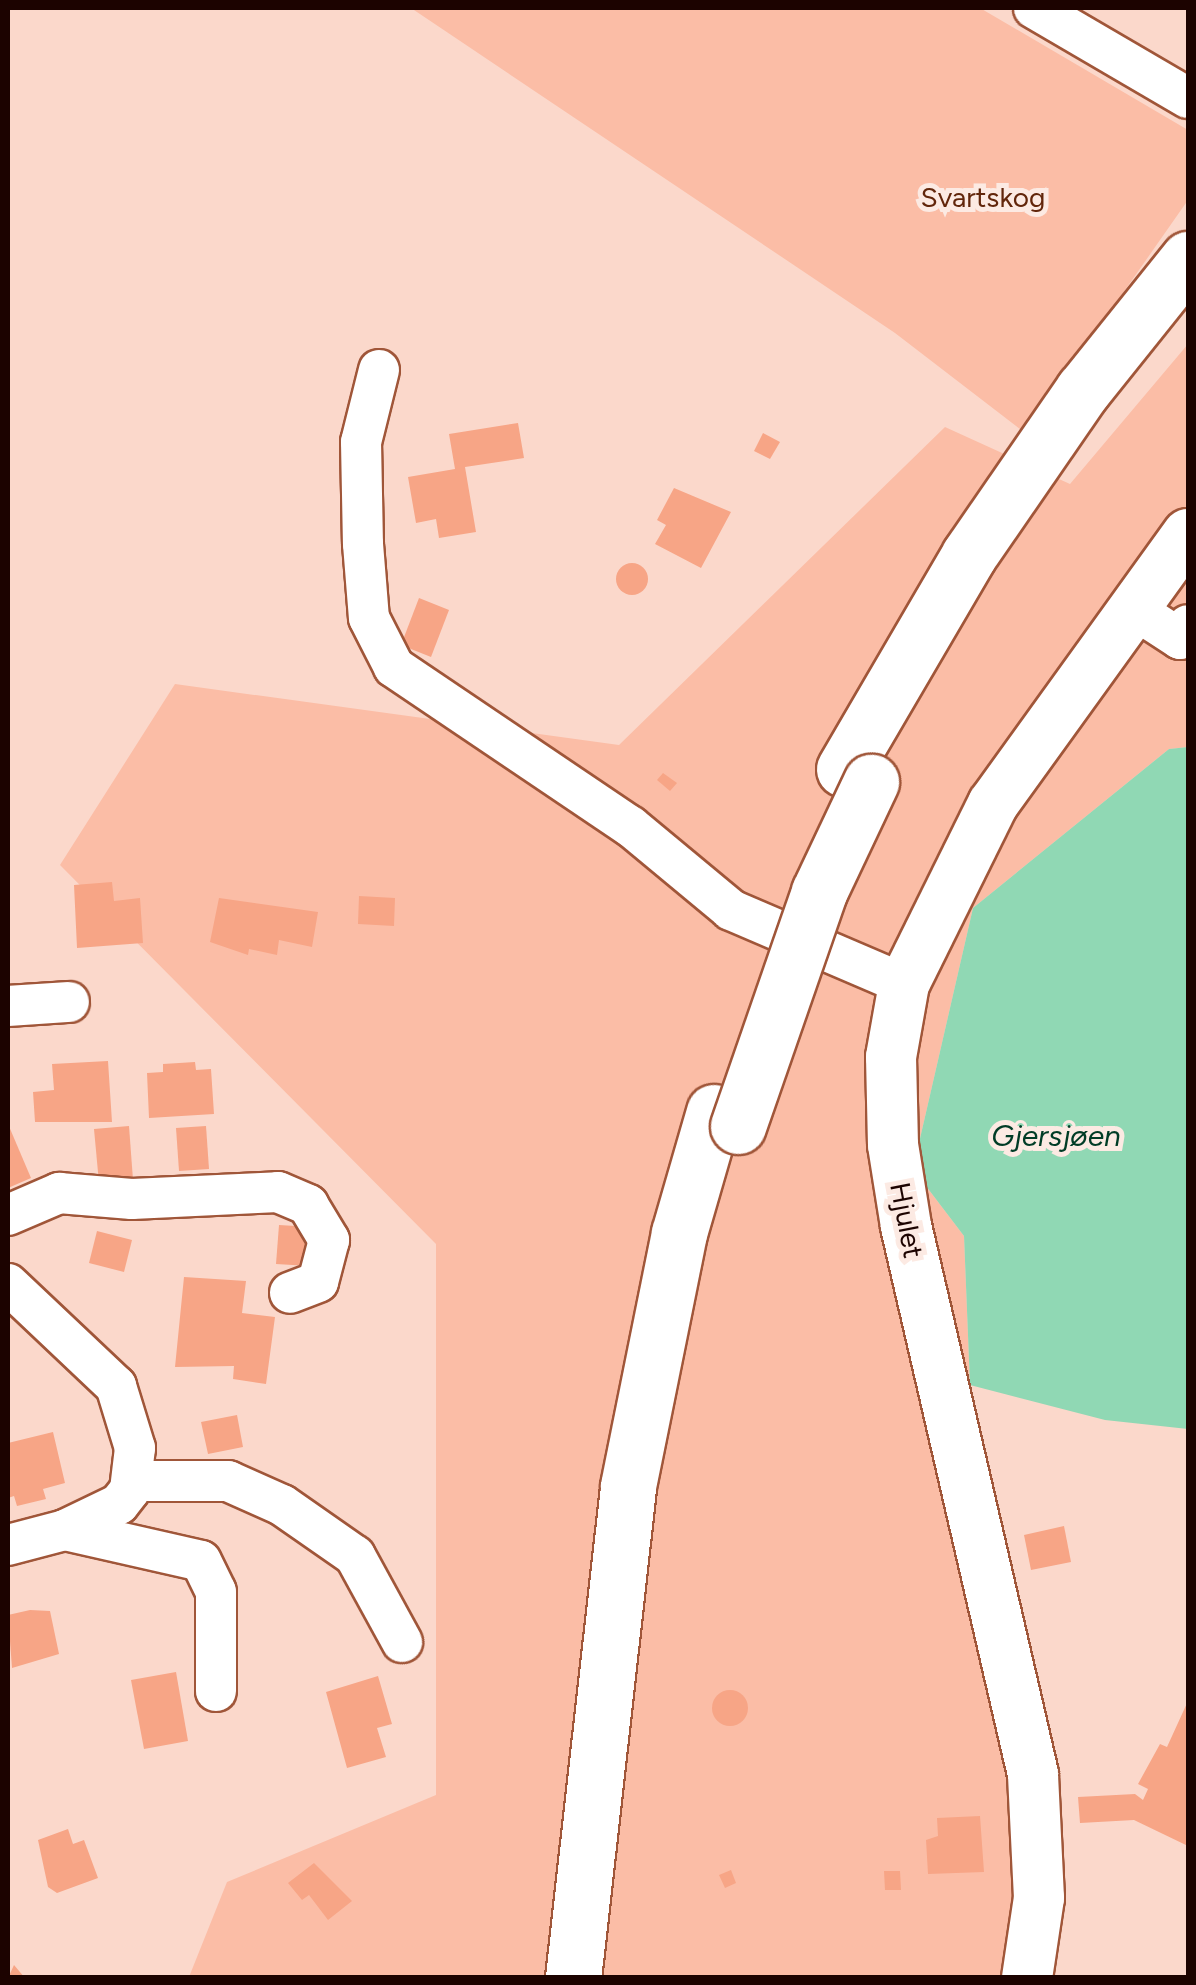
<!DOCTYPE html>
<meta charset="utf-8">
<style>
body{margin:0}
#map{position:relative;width:1196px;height:1985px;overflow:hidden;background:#fbd8cb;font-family:Figtree,sans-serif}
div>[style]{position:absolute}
.green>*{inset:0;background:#fbbda6}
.water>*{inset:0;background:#90d8b4}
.building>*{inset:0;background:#f7a586}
.round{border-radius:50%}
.roads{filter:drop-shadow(2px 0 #a05639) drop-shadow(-2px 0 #a05639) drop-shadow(0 2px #a05639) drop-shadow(0 -2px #a05639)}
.minor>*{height:40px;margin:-20px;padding:0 20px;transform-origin:20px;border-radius:20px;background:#fff}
.major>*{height:50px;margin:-25px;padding:0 25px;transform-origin:25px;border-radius:25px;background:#fff}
.highway>*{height:55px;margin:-27.5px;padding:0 27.5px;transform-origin:27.5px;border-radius:27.5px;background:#fff}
.bridges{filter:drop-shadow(2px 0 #a05639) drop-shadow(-2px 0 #a05639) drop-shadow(0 2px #a05639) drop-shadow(0 -2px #a05639)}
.highway-bridge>*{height:55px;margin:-27.5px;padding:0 27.5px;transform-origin:27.5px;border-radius:27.5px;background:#fff}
span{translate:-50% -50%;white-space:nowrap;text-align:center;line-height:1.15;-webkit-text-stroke:10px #fceae3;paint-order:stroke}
.park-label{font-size:28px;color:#62260b}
.street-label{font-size:28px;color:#1c0300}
.water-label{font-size:30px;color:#003c26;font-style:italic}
.frame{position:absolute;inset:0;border:10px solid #1c0300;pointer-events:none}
</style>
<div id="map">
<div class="green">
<i style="clip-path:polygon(411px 8px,980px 8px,1188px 130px,1188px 200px,1025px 433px,895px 333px)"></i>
<i style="clip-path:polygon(1188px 344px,1188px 747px,1169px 749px,973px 908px,913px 1169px,964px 1236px,970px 1385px,947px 1391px,1033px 1774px,1027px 1977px,189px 1977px,227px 1882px,436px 1795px,436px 1244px,60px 865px,175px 684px,619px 745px,945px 427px,1070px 484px)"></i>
</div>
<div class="water">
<i style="clip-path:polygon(1188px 747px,1188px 1429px,1105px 1420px,970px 1385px,964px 1236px,913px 1169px,973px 908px,1169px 749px)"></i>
</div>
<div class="building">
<i style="clip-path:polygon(518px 423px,524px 458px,465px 467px,476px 532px,439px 538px,436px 519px,416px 523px,408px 477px,455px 469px,449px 434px)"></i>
<i style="clip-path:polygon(763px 433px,780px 442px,770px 459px,754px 451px)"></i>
<i style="clip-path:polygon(674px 488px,731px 512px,701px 568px,655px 544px,666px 525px,657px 520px)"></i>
<i class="round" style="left:616px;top:563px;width:32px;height:32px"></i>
<i style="clip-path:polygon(419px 598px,449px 610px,431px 657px,401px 645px)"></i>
<i style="clip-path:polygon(663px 773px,677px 783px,670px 791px,657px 780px)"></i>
<i style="clip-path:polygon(112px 882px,114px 901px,140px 898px,143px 943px,77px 948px,74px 885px)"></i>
<i style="clip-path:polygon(359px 896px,395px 898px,394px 926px,358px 924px)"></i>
<i style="clip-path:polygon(219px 898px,318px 912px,312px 947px,279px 940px,277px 955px,249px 949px,248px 955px,210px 942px)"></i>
<i style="clip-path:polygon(108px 1061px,112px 1122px,35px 1122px,33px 1092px,54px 1090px,52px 1064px)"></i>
<i style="clip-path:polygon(195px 1062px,196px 1070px,211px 1069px,214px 1114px,149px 1118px,147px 1073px,163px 1072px,163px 1064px)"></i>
<i style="clip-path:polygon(8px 1124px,31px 1178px,8px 1188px)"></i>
<i style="clip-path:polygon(129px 1126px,133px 1180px,99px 1183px,94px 1129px)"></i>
<i style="clip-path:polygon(206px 1126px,209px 1169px,179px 1171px,176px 1128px)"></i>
<i style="clip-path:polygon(279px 1225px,312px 1227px,309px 1266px,276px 1264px)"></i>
<i style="clip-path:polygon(97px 1231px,132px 1240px,124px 1272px,89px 1263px)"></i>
<i style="clip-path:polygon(184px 1277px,246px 1281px,242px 1313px,275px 1317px,266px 1384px,233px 1379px,234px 1366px,175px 1367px)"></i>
<i style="clip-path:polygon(237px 1415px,243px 1447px,208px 1454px,201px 1422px)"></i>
<i style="clip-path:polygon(53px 1432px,65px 1483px,43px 1489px,46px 1499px,17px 1506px,14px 1496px,8px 1498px,8px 1443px)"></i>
<i style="clip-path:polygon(1064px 1526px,1071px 1562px,1031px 1570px,1024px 1535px)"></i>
<i style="clip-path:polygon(30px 1610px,50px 1611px,59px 1654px,12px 1668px,8px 1615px)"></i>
<i style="clip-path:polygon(176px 1672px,188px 1741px,144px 1749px,131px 1680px)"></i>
<i style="clip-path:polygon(378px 1676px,392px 1724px,377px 1728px,386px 1757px,347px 1768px,326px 1692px)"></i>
<i class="round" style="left:712px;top:1690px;width:36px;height:36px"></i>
<i style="clip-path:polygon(1188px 1701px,1188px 1846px,1134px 1820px,1080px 1823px,1078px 1797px,1135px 1794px,1143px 1800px,1148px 1789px,1138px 1784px,1160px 1744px,1167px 1747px)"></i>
<i style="clip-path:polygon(980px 1816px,984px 1872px,928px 1874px,926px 1840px,938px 1836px,937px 1818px)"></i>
<i style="clip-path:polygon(68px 1829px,73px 1844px,84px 1840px,98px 1878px,57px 1893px,48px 1887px,38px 1840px)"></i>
<i style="clip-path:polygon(314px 1863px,352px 1901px,328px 1920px,309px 1895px,302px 1900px,288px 1883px)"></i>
<i style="clip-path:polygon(731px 1870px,736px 1883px,725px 1888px,719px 1875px)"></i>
<i style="clip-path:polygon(884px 1871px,900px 1871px,901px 1890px,885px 1890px)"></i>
<i style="clip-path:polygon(14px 1965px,25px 1978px,8px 1978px)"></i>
</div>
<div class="roads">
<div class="minor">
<i style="left:1034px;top:8px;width:178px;rotate:30.3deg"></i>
<i style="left:379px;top:370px;width:74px;rotate:104deg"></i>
<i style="left:361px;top:442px;width:102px;rotate:88.9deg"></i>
<i style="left:363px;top:544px;width:74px;rotate:85.4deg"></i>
<i style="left:369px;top:618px;width:55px;rotate:63deg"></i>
<i style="left:394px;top:667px;width:285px;rotate:34deg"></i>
<i style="left:630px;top:826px;width:131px;rotate:39.7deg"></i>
<i style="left:731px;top:910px;width:188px;rotate:23.2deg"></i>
<i style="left:1134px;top:609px;width:55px;rotate:33.1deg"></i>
<i style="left:1180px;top:639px;width:16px;rotate:-60deg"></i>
<i style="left:8px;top:1006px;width:61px;rotate:-3.8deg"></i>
<i style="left:8px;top:1215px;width:56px;rotate:-23.3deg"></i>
<i style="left:59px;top:1193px;width:73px;rotate:4.7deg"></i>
<i style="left:132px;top:1199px;width:146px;rotate:-2.7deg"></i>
<i style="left:278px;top:1192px;width:33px;rotate:23deg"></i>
<i style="left:308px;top:1205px;width:41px;rotate:59deg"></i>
<i style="left:329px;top:1240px;width:43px;rotate:104.7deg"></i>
<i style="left:318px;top:1282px;width:30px;rotate:159deg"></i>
<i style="left:8px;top:1284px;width:149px;rotate:43.4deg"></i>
<i style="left:116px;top:1386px;width:65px;rotate:73deg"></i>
<i style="left:135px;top:1448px;width:42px;rotate:96.8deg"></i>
<i style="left:130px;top:1490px;width:18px;rotate:128deg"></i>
<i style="left:119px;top:1504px;width:60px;rotate:154.3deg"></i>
<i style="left:65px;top:1530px;width:59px;rotate:165.3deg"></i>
<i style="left:133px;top:1481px;width:95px"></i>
<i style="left:228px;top:1481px;width:59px;rotate:24deg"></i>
<i style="left:282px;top:1505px;width:89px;rotate:34.9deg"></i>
<i style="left:355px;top:1556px;width:98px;rotate:61.3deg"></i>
<i style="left:65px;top:1530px;width:139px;rotate:12.8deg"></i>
<i style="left:201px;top:1561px;width:34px;rotate:64deg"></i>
<i style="left:216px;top:1592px;width:99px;rotate:90deg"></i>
</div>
<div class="major">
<i style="left:1027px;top:1978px;width:81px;rotate:-81.5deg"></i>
<i style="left:1039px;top:1898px;width:124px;rotate:-92.8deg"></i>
<i style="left:1033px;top:1774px;width:563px;rotate:-103.05deg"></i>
<i style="left:906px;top:1226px;width:82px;rotate:-99.1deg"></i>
<i style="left:893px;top:1145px;width:88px;rotate:-91.3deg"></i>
<i style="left:891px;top:1057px;width:74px;rotate:-79.9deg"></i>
<i style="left:904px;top:984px;width:201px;rotate:-63.7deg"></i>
<i style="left:993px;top:804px;width:333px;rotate:-54.2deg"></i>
</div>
<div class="highway">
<i style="left:844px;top:769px;width:248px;rotate:-59.7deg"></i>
<i style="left:969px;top:555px;width:201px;rotate:-55.4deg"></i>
<i style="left:1083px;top:390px;width:168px;rotate:-51.3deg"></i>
<i style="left:573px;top:1978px;width:495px;rotate:-83.6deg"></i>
<i style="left:628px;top:1486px;width:258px;rotate:-78.6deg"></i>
<i style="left:679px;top:1233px;width:126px;rotate:-73.9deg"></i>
</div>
</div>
<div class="bridges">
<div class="highway-bridge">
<i style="left:738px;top:1126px;width:248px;rotate:-70.9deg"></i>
<i style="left:819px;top:892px;width:122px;rotate:-64.7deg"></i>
</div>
</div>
<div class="park-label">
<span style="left:983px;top:197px">Svartskog</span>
</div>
<div class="street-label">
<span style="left:907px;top:1220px;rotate:79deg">Hjulet</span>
</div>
<div class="water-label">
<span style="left:1056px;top:1136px">Gjersjøen</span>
</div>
<div class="frame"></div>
</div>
